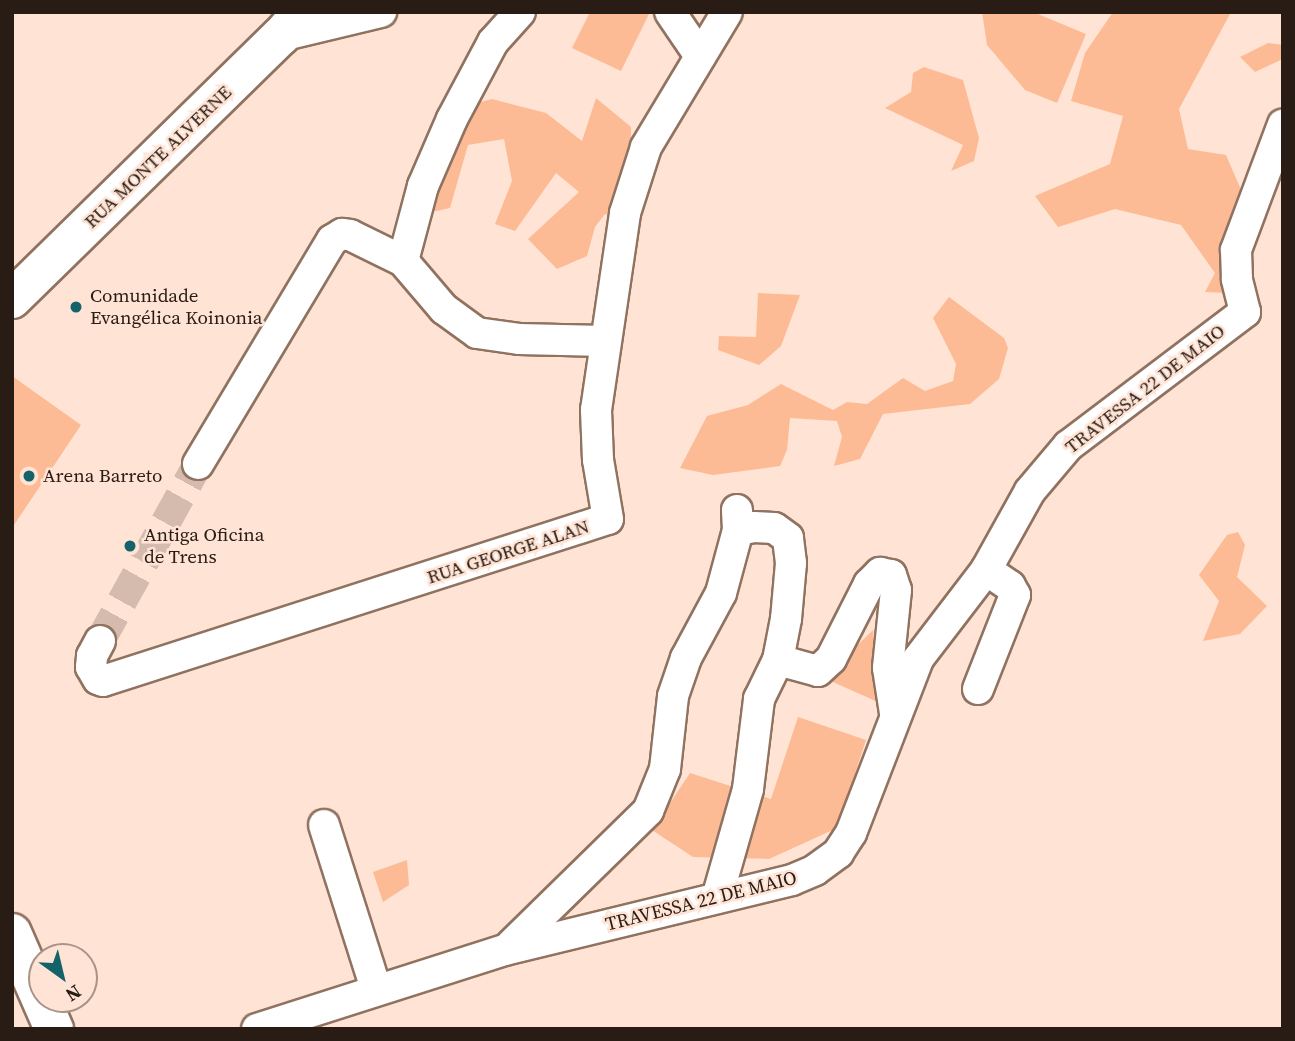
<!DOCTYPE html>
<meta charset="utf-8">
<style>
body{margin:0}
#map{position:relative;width:1295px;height:1041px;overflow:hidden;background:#ffe3d4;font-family:"Source Serif 4",serif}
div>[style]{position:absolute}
.green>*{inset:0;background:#fdbb95}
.street-tunnel>*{height:30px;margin-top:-15px;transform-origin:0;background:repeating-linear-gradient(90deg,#d4bbae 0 30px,transparent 0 45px)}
.roads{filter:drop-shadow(2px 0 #907260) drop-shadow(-2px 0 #907260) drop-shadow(0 2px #907260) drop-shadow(0 -2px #907260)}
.street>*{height:30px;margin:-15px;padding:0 15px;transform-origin:15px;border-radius:15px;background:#fff}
.secondary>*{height:38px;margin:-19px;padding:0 19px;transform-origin:19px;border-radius:19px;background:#fff}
.primary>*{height:38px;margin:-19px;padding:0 19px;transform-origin:19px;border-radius:19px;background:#fff}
.dots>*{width:19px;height:19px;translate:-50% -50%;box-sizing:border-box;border:4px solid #ffe3d4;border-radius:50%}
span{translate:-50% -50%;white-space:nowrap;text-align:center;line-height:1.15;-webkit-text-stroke:5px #ffe3d4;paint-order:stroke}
.street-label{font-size:19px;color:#281c15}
.poi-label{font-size:19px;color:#281c15}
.left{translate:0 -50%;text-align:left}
.frame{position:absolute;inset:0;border:14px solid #281c15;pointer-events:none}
.north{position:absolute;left:28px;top:943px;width:70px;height:70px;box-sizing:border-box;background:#ffe3d4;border:2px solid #a99388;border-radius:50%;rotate:146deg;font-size:19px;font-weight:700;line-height:28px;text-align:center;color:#281c15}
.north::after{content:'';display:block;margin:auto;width:24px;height:32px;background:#14626a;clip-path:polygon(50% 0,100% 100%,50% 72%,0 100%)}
</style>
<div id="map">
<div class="green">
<i style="clip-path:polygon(590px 12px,650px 12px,621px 71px,572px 48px)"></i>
<i style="clip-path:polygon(982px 12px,1033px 12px,1086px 34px,1057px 103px,1025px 90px,987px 45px)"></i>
<i style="clip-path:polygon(1113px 12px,1230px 14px,1179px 109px,1188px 149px,1226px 155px,1245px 199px,1227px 293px,1205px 292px,1215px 273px,1181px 225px,1115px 209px,1058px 227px,1035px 196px,1110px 164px,1123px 116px,1071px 101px,1085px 53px)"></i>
<i style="clip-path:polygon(1268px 43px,1283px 45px,1283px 59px,1255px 72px,1240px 57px)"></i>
<i style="clip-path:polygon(924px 67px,963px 80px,979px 138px,974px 161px,951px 171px,963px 145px,885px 108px,911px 92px,913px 73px)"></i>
<i style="clip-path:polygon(596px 98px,631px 127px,631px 146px,617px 209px,604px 215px,595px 227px,587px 256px,557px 269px,528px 239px,579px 192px,556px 173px,515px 231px,495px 224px,512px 181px,504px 139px,468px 145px,450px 208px,422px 214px,462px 107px,492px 99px,546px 113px,582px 141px)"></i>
<i style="clip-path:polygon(758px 293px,800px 295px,781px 346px,759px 365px,718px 350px,719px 336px,756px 337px)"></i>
<i style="clip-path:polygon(949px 297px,1004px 338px,1008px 348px,999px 379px,970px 404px,883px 414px,860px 459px,834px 466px,842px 437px,837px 421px,790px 418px,787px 450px,780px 466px,713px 475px,680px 468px,707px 416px,748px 405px,781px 384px,833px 410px,847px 402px,867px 404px,903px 378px,925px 391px,953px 381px,956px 364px,933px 318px)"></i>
<i style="clip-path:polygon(12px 376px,81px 425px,12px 528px)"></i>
<i style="clip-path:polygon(1238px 532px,1245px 545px,1237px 577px,1267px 606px,1240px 634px,1203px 641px,1219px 601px,1199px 575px,1227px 535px)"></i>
<i style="clip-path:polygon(873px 630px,880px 703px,824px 678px)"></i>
<i style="clip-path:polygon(798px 717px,866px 740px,837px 828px,769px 859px,693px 857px,652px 830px,690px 773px,771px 799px)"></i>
<i style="clip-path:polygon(407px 860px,409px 885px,383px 902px,373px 872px)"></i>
</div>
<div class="street-tunnel">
<i style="left:100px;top:641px;width:202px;rotate:-61deg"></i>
</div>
<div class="roads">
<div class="street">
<i style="left:670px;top:12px;width:53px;rotate:55.7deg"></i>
<i style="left:281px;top:36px;width:103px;rotate:-13.5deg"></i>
<i style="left:403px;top:261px;width:63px;rotate:49.5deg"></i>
<i style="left:444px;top:309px;width:41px;rotate:36deg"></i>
<i style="left:477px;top:333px;width:42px;rotate:8.1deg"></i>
<i style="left:519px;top:339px;width:86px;rotate:1.3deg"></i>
<i style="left:198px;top:464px;width:261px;rotate:-59.1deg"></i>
<i style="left:332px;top:240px;width:12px;rotate:-31deg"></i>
<i style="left:342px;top:234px;width:8px;rotate:7deg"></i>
<i style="left:350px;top:235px;width:59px;rotate:26.1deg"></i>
<i style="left:403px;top:261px;width:78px;rotate:-75.1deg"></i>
<i style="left:423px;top:186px;width:73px;rotate:-66.6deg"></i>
<i style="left:452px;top:119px;width:87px;rotate:-62deg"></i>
<i style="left:493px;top:42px;width:40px;rotate:-48deg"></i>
<i style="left:100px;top:641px;width:17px;rotate:118deg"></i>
<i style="left:92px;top:656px;width:11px;rotate:95deg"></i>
<i style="left:91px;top:667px;width:14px;rotate:60deg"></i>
<i style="left:98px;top:679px;width:5px;rotate:22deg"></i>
<i style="left:103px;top:681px;width:530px;rotate:-17.79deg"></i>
<i style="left:608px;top:519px;width:60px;rotate:-99.6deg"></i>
<i style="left:598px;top:460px;width:50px;rotate:-92.3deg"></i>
<i style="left:596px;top:410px;width:199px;rotate:-81.6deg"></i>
<i style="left:625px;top:213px;width:69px;rotate:-72.3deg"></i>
<i style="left:646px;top:147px;width:157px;rotate:-59deg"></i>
<i style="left:778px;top:660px;width:41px;rotate:15.4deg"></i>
<i style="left:818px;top:671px;width:18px;rotate:-43deg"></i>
<i style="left:831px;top:659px;width:84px;rotate:-63.1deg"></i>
<i style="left:869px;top:584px;width:16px;rotate:-45deg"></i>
<i style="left:880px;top:573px;width:11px;rotate:10deg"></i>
<i style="left:891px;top:575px;width:16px;rotate:72deg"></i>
<i style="left:896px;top:590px;width:78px;rotate:95.9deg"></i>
<i style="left:888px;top:668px;width:46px;rotate:81.2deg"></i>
<i style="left:978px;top:689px;width:101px;rotate:-68.5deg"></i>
<i style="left:1015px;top:595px;width:10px;rotate:-119deg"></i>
<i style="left:1010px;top:586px;width:29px;rotate:-146deg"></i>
<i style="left:324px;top:825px;width:172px;rotate:72.4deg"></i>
<i style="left:717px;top:898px;width:113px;rotate:-74.1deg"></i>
<i style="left:748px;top:789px;width:91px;rotate:-83deg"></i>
<i style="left:759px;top:699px;width:43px;rotate:-64deg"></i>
<i style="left:778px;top:660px;width:42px;rotate:-79deg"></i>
<i style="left:786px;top:619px;width:56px;rotate:-84.9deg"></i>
<i style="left:791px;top:563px;width:25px;rotate:-97deg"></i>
<i style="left:788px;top:538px;width:17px;rotate:-144deg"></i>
<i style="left:774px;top:528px;width:20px;rotate:-177deg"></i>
<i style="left:754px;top:527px;width:16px;rotate:169deg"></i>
<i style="left:511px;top:945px;width:192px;rotate:-44.4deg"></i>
<i style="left:648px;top:811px;width:45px;rotate:-68deg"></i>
<i style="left:665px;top:769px;width:73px;rotate:-83.7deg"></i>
<i style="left:673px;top:696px;width:40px;rotate:-71.1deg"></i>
<i style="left:686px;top:658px;width:74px;rotate:-61.7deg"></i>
<i style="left:721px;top:593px;width:65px;rotate:-74.9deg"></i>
<i style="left:738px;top:530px;width:20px;rotate:-93deg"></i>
<i style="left:257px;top:1029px;width:260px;rotate:-17.7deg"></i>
<i style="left:505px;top:950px;width:295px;rotate:-13.7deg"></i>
<i style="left:792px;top:880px;width:25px;rotate:-23deg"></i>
<i style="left:815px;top:870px;width:29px;rotate:-36deg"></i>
<i style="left:838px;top:853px;width:24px;rotate:-57deg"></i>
<i style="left:851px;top:833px;width:186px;rotate:-68.9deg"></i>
<i style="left:918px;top:659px;width:112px;rotate:-52.6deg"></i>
<i style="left:986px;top:570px;width:90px;rotate:-60.9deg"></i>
<i style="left:1030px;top:491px;width:59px;rotate:-49.8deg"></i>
<i style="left:1068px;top:446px;width:222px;rotate:-37.1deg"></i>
<i style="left:1245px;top:312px;width:34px;rotate:-104deg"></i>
<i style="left:1237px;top:279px;width:29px;rotate:-92deg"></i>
<i style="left:1236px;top:250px;width:134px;rotate:-69.5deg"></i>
</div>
<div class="secondary">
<i style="left:12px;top:299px;width:376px;rotate:-44.4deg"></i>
<i style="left:281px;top:36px;width:32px;rotate:-49deg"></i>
</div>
<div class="primary">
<i style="left:12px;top:933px;width:105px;rotate:66.4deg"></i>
</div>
</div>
<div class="dots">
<i style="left:76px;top:307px;background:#14626a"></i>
<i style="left:29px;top:476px;background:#14626a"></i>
<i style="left:130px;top:546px;background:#14626a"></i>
</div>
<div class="street-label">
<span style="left:158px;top:157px;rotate:-44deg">RUA MONTE ALVERNE</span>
<span style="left:1145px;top:389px;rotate:-38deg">TRAVESSA 22 DE MAIO</span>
<span style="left:508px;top:552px;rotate:-18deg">RUA GEORGE ALAN</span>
<span style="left:701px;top:901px;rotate:-14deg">TRAVESSA 22 DE MAIO</span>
</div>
<div class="poi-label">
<span class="left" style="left:90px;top:307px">Comunidade<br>Evangélica Koinonia</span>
<span class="left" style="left:43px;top:476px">Arena Barreto</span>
<span class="left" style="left:144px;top:546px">Antiga Oficina<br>de Trens</span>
</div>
<div class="frame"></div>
<div class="north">N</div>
</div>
